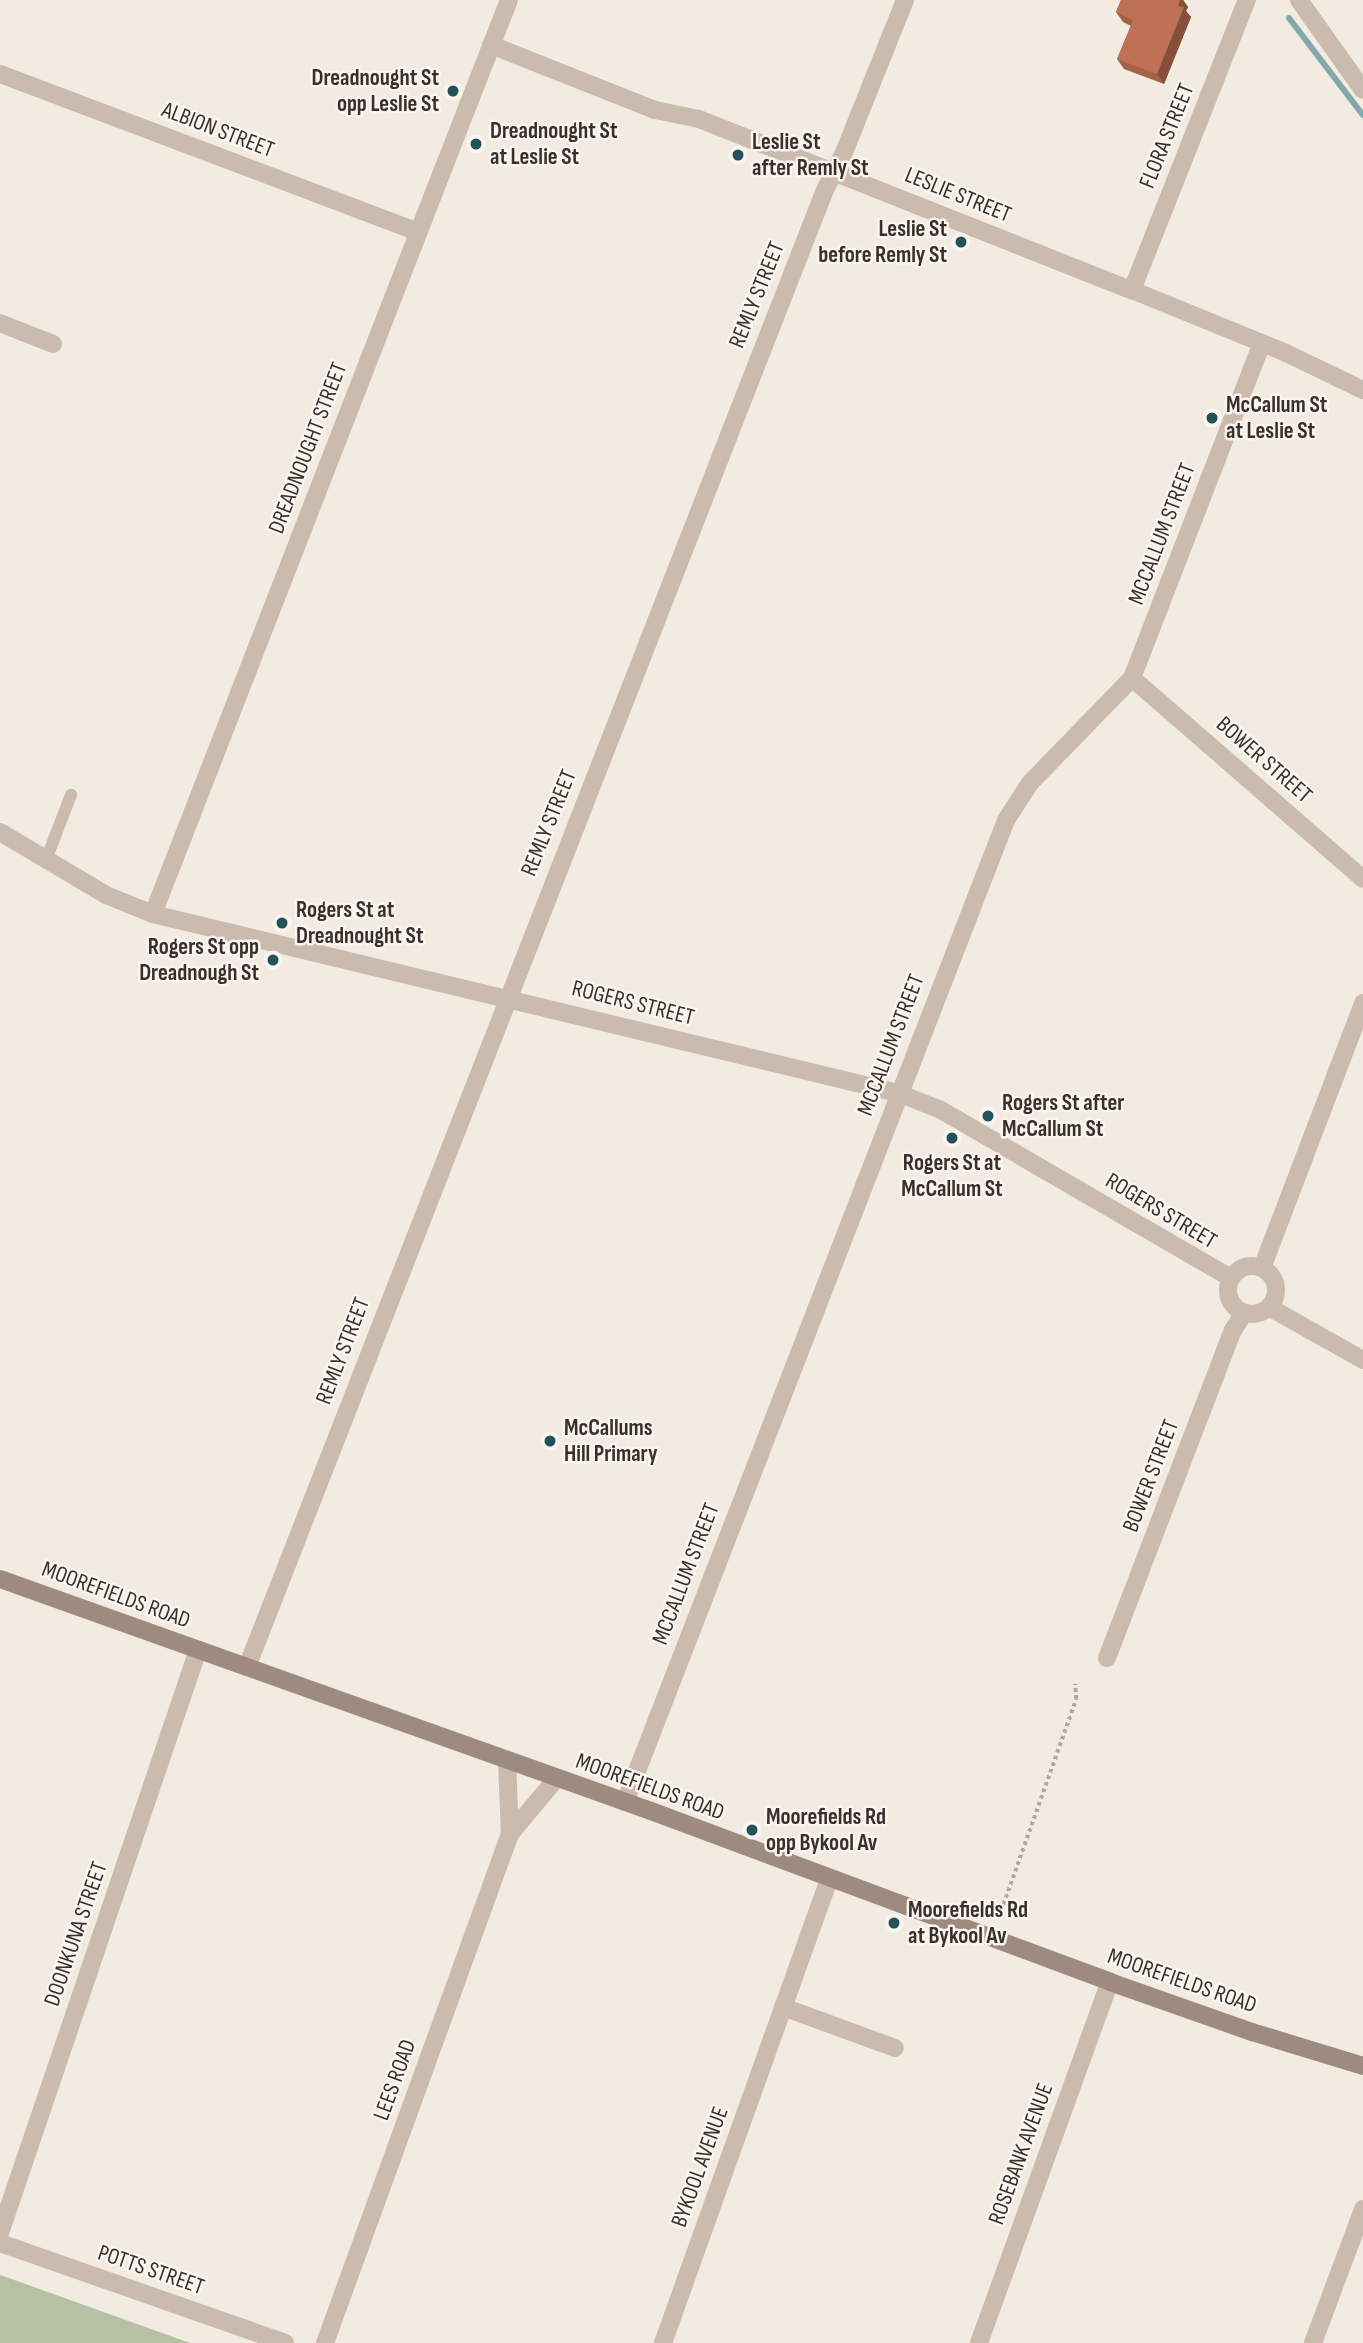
<!DOCTYPE html>
<style>
body{margin:0}
#map{position:relative;width:1363px;height:2343px;overflow:hidden;background:#f2ebe1;font-family:"Sofia Sans Condensed",sans-serif}
div>[style]{position:absolute}
.green>*{inset:0;background:#b5c1a2}
.stream>*{height:6px;margin:-3px;padding:0 3px;transform-origin:3px;border-radius:3px;background:#82aaad}
.path>*{height:3.5px;margin-top:-1.75px;transform-origin:0;background:repeating-linear-gradient(90deg,#b6a698 0 3.5px,transparent 0 7px)}
.service>*{height:12px;margin:-6px;padding:0 6px;transform-origin:6px;border-radius:6px;background:#cabbae}
.minor>*{height:18px;margin:-9px;padding:0 9px;transform-origin:9px;border-radius:9px;background:#cabbae}
.minor>.ring{margin:-9px;padding:0;box-sizing:content-box;background:none;border:18px solid #cabbae;border-radius:50%}
.tertiary>*{height:18px;margin:-9px;padding:0 9px;transform-origin:9px;border-radius:9px;background:#cabbae}
.secondary>*{height:18px;margin:-9px;padding:0 9px;transform-origin:9px;border-radius:9px;background:#9e8b7f}
.wall>*{inset:0;background:#a36148}
.shaded-wall>*{inset:0;background:#854f3b}
.building>*{inset:0;background:#be7154}
.dots>*{width:19px;height:19px;translate:-50% -50%;box-sizing:border-box;border:4px solid #faf5ee;border-radius:50%}
span{translate:-50% -50%;white-space:nowrap;text-align:center;line-height:1.15;-webkit-text-stroke:5px #faf5ee;paint-order:stroke}
.poi-label{font-size:23px;color:#39302c;font-weight:700}
.right{translate:-100% -50%;text-align:right}
.left{translate:0 -50%;text-align:left}
.street-label{font-size:23px;color:#39302c}
</style>
<div id="map">
<div class="green">
<i style="clip-path:polygon(0 2275px,6px 2277px,190px 2343px,0 2343px)"></i>
</div>
<div class="stream">
<i style="left:1289px;top:18px;width:122px;rotate:52.7deg"></i>
</div>
<div class="path">
<i style="left:1001px;top:1911px;width:225px;rotate:-70.5deg"></i>
<i style="left:1076px;top:1699px;width:15px;rotate:-94deg"></i>
</div>
<div class="service">
<i style="left:46px;top:860px;width:70px;rotate:-69deg"></i>
</div>
<div class="minor">
<i style="left:1299px;top:0;width:110px;rotate:54.6deg"></i>
<i style="left:491px;top:45px;width:176px;rotate:21.6deg"></i>
<i style="left:655px;top:110px;width:45px;rotate:11.6deg"></i>
<i style="left:699px;top:119px;width:466px;rotate:21.6deg"></i>
<i style="left:1132px;top:290px;width:166px;rotate:22.2deg"></i>
<i style="left:1286px;top:353px;width:85px;rotate:25.7deg"></i>
<i style="left:0;top:74px;width:447px;rotate:20.7deg"></i>
<i style="left:1132px;top:290px;width:312px;rotate:-68.4deg"></i>
<i style="left:0;top:323px;width:57px;rotate:21.6deg"></i>
<i style="left:1132px;top:678px;width:306px;rotate:41deg"></i>
<i style="left:153px;top:914px;width:766px;rotate:13.51deg"></i>
<i style="left:898px;top:1093px;width:46px;rotate:21.6deg"></i>
<i style="left:941px;top:1110px;width:335px;rotate:30.1deg"></i>
<i class="ring" style="left:1228px;top:1266px;width:30px;height:30px"></i>
<i style="left:1262px;top:1268px;width:284px;rotate:-69.1deg"></i>
<i style="left:1269px;top:1307px;width:108px;rotate:29.4deg"></i>
<i style="left:1107px;top:1658px;width:351px;rotate:-69deg"></i>
<i style="left:1233px;top:1330px;width:20px;rotate:-57deg"></i>
<i style="left:247px;top:1667px;width:1586px;rotate:-68.63deg"></i>
<i style="left:825px;top:190px;width:39px;rotate:-63deg"></i>
<i style="left:843px;top:155px;width:167px;rotate:-68.2deg"></i>
<i style="left:507px;top:1762px;width:72px;rotate:87.6deg"></i>
<i style="left:625px;top:1802px;width:1053px;rotate:-68.79deg"></i>
<i style="left:1006px;top:820px;width:44px;rotate:-57deg"></i>
<i style="left:1030px;top:783px;width:146px;rotate:-45.8deg"></i>
<i style="left:1132px;top:678px;width:359px;rotate:-68.8deg"></i>
<i style="left:783px;top:2007px;width:119px;rotate:20.1deg"></i>
<i style="left:0;top:2233px;width:616px;rotate:-71.24deg"></i>
<i style="left:0;top:2243px;width:302px;rotate:19.3deg"></i>
<i style="left:325px;top:2343px;width:542px;rotate:-70.03deg"></i>
<i style="left:510px;top:1834px;width:72px;rotate:-50.1deg"></i>
<i style="left:663px;top:2343px;width:493px;rotate:-70.3deg"></i>
<i style="left:979px;top:2343px;width:384px;rotate:-70.1deg"></i>
<i style="left:1313px;top:2343px;width:143px;rotate:-69.5deg"></i>
</div>
<div class="tertiary">
<i style="left:0;top:832px;width:123px;rotate:30.7deg"></i>
<i style="left:106px;top:895px;width:51px;rotate:22deg"></i>
<i style="left:153px;top:914px;width:981px;rotate:-68.72deg"></i>
</div>
<div class="secondary">
<i style="left:0;top:1579px;width:691px;rotate:19.61deg"></i>
<i style="left:651px;top:1811px;width:490px;rotate:20.4deg"></i>
<i style="left:1110px;top:1982px;width:151px;rotate:19.4deg"></i>
<i style="left:1252px;top:2032px;width:116px;rotate:17deg"></i>
</div>
<div class="wall">
<i style="clip-path:polygon(1121px 0,1183px 0,1188px 7px,1186px 11px,1191px 17px,1164px 84px,1124px 69px,1117px 59px,1131px 26px,1123px 22px,1116px 12px)"></i>
</div>
<div class="shaded-wall">
<i style="clip-path:polygon(1180px 0,1183px 0,1188px 7px,1186px 11px,1191px 17px,1164px 84px,1157px 74px)"></i>
</div>
<div class="building">
<i style="clip-path:polygon(1121px 0,1180px 0,1178px 6px,1184px 7px,1157px 74px,1117px 59px,1133px 20px,1116px 12px)"></i>
</div>
<div class="dots">
<i style="left:453px;top:91px;background:#235358"></i>
<i style="left:476px;top:144px;background:#235358"></i>
<i style="left:738px;top:155px;background:#235358"></i>
<i style="left:961px;top:242px;background:#235358"></i>
<i style="left:1212px;top:418px;background:#235358"></i>
<i style="left:282px;top:923px;background:#235358"></i>
<i style="left:273px;top:960px;background:#235358"></i>
<i style="left:988px;top:1116px;background:#235358"></i>
<i style="left:952px;top:1138px;background:#235358"></i>
<i style="left:550px;top:1441px;background:#235358"></i>
<i style="left:752px;top:1830px;background:#235358"></i>
<i style="left:894px;top:1923px;background:#235358"></i>
</div>
<div class="poi-label">
<span class="right" style="left:439px;top:91px">Dreadnought St<br>opp Leslie St</span>
<span class="left" style="left:490px;top:144px">Dreadnought St<br>at Leslie St</span>
<span class="left" style="left:752px;top:155px">Leslie St<br>after Remly St</span>
<span class="right" style="left:947px;top:242px">Leslie St<br>before Remly St</span>
<span class="left" style="left:1226px;top:418px">McCallum St<br>at Leslie St</span>
<span class="left" style="left:296px;top:923px">Rogers St at<br>Dreadnought St</span>
<span class="right" style="left:259px;top:960px">Rogers St opp<br>Dreadnough St</span>
<span class="left" style="left:1002px;top:1116px">Rogers St after<br>McCallum St</span>
<span style="left:952px;top:1176px">Rogers St at<br>McCallum St</span>
<span class="left" style="left:564px;top:1441px">McCallums<br>Hill Primary</span>
<span class="left" style="left:766px;top:1830px">Moorefields Rd<br>opp Bykool Av</span>
<span class="left" style="left:908px;top:1923px">Moorefields Rd<br>at Bykool Av</span>
</div>
<div class="street-label">
<span style="left:218px;top:130px;rotate:21deg">ALBION STREET</span>
<span style="left:1167px;top:136px;rotate:-68deg">FLORA STREET</span>
<span style="left:958px;top:195px;rotate:22deg">LESLIE STREET</span>
<span style="left:757px;top:295px;rotate:-68deg">REMLY STREET</span>
<span style="left:308px;top:448px;rotate:-69deg">DREADNOUGHT STREET</span>
<span style="left:1162px;top:534px;rotate:-69deg">MCCALLUM STREET</span>
<span style="left:1264px;top:760px;rotate:41deg">BOWER STREET</span>
<span style="left:549px;top:823px;rotate:-68deg">REMLY STREET</span>
<span style="left:633px;top:1003px;rotate:14deg">ROGERS STREET</span>
<span style="left:891px;top:1045px;rotate:-69deg">MCCALLUM STREET</span>
<span style="left:1161px;top:1211px;rotate:31deg">ROGERS STREET</span>
<span style="left:343px;top:1351px;rotate:-69deg">REMLY STREET</span>
<span style="left:1151px;top:1476px;rotate:-69deg">BOWER STREET</span>
<span style="left:686px;top:1574px;rotate:-69deg">MCCALLUM STREET</span>
<span style="left:116px;top:1595px;rotate:20deg">MOOREFIELDS ROAD</span>
<span style="left:650px;top:1787px;rotate:20deg">MOOREFIELDS ROAD</span>
<span style="left:76px;top:1934px;rotate:-71deg">DOONKUNA STREET</span>
<span style="left:1182px;top:1981px;rotate:19deg">MOOREFIELDS ROAD</span>
<span style="left:395px;top:2080px;rotate:-70deg">LEES ROAD</span>
<span style="left:1021px;top:2154px;rotate:-70deg">ROSEBANK AVENUE</span>
<span style="left:700px;top:2167px;rotate:-70deg">BYKOOL AVENUE</span>
<span style="left:151px;top:2270px;rotate:19deg">POTTS STREET</span>
</div>
</div>
